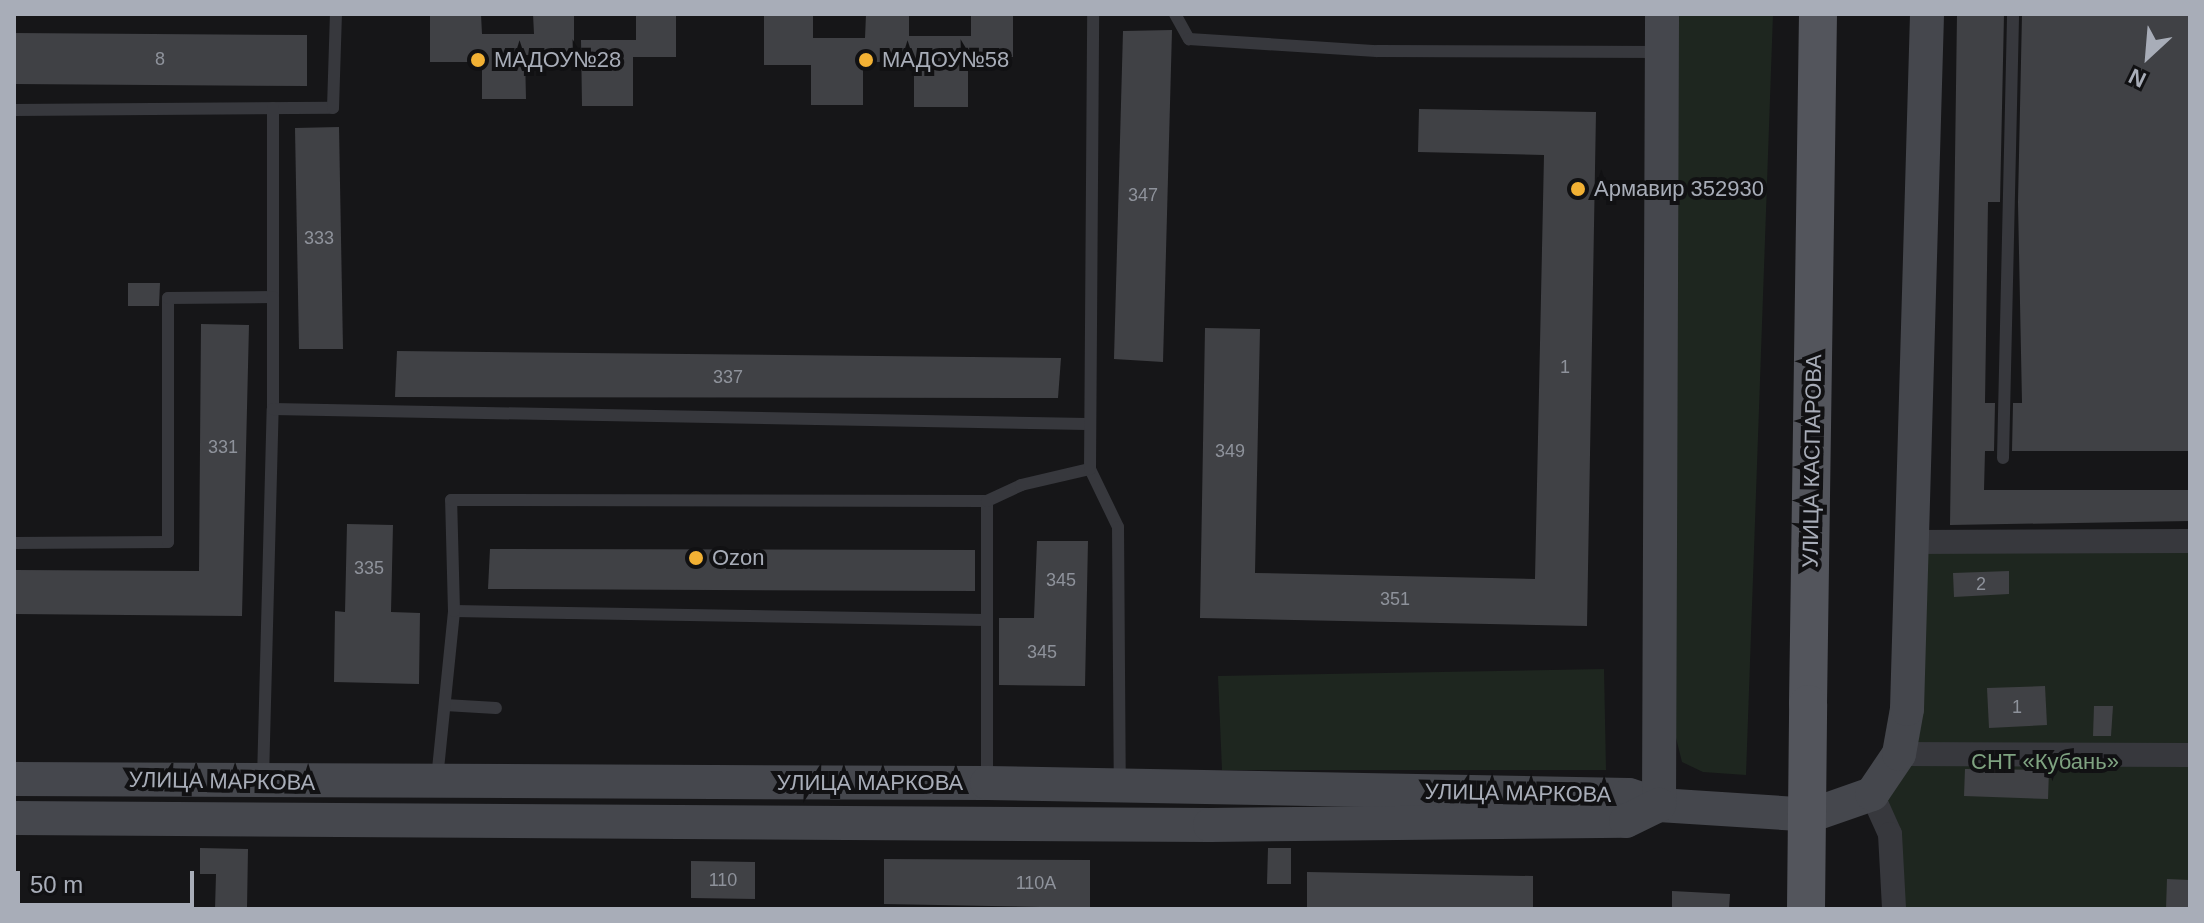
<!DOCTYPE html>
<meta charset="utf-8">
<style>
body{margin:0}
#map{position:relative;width:2204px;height:923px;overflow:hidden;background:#161618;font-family:Arial,sans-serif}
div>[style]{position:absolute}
.green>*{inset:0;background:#1e261f}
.building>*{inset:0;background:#404145}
.service>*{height:12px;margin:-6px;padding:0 6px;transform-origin:6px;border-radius:6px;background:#37383d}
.minor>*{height:24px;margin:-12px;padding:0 12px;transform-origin:12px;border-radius:12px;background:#37383d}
.secondary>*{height:34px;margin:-17px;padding:0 17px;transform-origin:17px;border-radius:17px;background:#45474d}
.primary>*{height:38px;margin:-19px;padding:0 19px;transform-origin:19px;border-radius:19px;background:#53555c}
.primary-bridge>*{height:38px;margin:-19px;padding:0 19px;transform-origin:19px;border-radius:19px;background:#53555c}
.dots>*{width:22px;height:22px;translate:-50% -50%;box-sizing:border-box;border:4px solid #111113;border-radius:50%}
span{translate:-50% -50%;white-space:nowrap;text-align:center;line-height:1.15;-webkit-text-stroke:8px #111113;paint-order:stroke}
.number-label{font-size:18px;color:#8e929b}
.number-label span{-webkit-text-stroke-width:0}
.poi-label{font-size:22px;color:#a8adb8}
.left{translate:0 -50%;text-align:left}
.street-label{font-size:22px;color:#a8adb8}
.park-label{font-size:22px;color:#7fa381}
.frame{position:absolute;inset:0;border:16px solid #a8adb8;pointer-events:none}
.north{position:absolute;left:2108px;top:16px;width:80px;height:80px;-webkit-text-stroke:6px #111113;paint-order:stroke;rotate:206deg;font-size:22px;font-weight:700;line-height:32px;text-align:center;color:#a8adb8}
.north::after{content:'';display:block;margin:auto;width:28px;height:36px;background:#a8adb8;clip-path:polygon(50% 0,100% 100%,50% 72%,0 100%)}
.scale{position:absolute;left:16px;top:871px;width:178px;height:36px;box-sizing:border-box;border:4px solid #a8adb8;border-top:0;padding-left:10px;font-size:24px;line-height:28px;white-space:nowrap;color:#a8adb8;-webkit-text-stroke:6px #111113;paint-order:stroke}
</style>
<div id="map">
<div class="green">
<i style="clip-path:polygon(1678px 14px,1773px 14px,1746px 775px,1703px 772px,1682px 762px,1672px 722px)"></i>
<i style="clip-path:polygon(2190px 541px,2190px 909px,1894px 909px,1872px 794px,1899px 754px,1913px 542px)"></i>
<i style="clip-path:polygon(1604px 669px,1606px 770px,1222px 770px,1218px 676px)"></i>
</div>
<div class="building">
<i style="clip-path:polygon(430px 14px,481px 14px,482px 34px,534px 34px,533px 14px,574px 14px,574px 56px,525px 55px,526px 99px,482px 99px,482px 62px,430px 62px)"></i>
<i style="clip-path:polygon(636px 14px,676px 14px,676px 57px,633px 57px,633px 106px,582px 106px,581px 40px,636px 40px)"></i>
<i style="clip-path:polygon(764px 14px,813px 14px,813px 38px,865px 38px,866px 14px,909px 14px,909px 36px,971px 36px,971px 14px,1013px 14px,1013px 57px,968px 57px,968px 107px,914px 107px,914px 62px,863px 62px,863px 105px,811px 105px,811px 65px,764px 65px)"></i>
<i style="clip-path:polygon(1957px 14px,2004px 14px,2000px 202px,1988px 202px,1985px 403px,1995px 403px,1994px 451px,1985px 451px,1984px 490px,2190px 490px,2190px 521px,1950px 525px)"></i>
<i style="clip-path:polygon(2022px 14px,2190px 14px,2190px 451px,2012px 451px,2013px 403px,2022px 403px,2018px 202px)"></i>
<i style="clip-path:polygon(1172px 30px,1163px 362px,1114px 359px,1123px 31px)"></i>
<i style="clip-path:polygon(14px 33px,307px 35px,307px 86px,14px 84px)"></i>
<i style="clip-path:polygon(1419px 109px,1596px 112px,1587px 626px,1200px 618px,1205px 328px,1260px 329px,1255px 573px,1535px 579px,1544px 155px,1418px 152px)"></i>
<i style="clip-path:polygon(339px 127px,343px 349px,299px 349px,295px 128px)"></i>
<i style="clip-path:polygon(128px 283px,160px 283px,159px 306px,128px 306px)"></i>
<i style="clip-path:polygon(201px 324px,249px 325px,242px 616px,14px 614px,14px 570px,199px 571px)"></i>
<i style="clip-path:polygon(397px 351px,1061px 358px,1058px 398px,395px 397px)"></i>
<i style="clip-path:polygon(347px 524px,393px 525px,391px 612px,420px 613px,419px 684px,334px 682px,335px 611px,345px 612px)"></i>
<i style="clip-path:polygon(1037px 541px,1088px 541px,1085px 686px,999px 685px,999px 618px,1034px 618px)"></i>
<i style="clip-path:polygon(490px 549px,975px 550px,975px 591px,488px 589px)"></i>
<i style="clip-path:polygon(2009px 571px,2009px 594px,1954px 597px,1953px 573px)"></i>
<i style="clip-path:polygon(2045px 686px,2047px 725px,1989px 728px,1987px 688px)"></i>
<i style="clip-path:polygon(2094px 706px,2113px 706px,2111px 736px,2093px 736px)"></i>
<i style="clip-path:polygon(1965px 769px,2049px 770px,2048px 799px,1964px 796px)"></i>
<i style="clip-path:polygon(200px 848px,248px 849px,247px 909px,215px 909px,216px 874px,200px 874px)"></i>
<i style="clip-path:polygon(1268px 848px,1291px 848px,1291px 884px,1267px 884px)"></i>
<i style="clip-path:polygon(884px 859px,1090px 860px,1090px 908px,884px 904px)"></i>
<i style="clip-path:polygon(691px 861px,755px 862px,755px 899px,691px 898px)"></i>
<i style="clip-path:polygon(1307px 872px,1533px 876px,1533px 909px,1307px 909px)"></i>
<i style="clip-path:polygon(2167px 879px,2190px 880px,2190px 909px,2166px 909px)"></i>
<i style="clip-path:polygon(1672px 891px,1730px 894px,1729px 909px,1672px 909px)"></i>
</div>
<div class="service">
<i style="left:1175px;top:14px;width:29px;rotate:61deg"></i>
<i style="left:1189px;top:39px;width:188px;rotate:3.7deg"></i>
<i style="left:1377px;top:51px;width:282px;rotate:0.2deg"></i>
<i style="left:14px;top:110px;width:319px;rotate:-0.4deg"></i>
<i style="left:333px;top:108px;width:94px;rotate:-88.2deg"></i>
<i style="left:273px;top:297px;width:189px;rotate:-90deg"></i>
<i style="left:2003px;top:458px;width:444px;rotate:-88.7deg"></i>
<i style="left:1090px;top:469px;width:64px;rotate:64.2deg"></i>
<i style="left:1118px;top:527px;width:256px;rotate:89.6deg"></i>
<i style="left:14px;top:543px;width:154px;rotate:-0.4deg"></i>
<i style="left:168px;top:542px;width:244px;rotate:-90deg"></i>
<i style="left:168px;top:298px;width:105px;rotate:-0.5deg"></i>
<i style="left:273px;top:297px;width:112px;rotate:90deg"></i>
<i style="left:454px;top:611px;width:531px;rotate:0.97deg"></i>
<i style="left:445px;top:705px;width:51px;rotate:3.4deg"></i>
<i style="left:263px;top:779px;width:370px;rotate:-88.5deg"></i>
<i style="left:273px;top:409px;width:814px;rotate:1.06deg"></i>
<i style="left:437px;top:779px;width:169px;rotate:-84.2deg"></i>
<i style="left:454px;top:611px;width:111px;rotate:-91.5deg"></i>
<i style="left:451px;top:500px;width:536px;rotate:0.11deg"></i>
<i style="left:987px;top:783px;width:282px;rotate:-90deg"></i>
<i style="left:987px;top:501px;width:38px;rotate:-25deg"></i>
<i style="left:1021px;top:485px;width:71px;rotate:-13.1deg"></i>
<i style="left:1090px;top:469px;width:455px;rotate:-89.6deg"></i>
</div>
<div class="minor">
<i style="left:1913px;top:542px;width:277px;rotate:-0.2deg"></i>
<i style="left:1899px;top:754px;width:291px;rotate:0.2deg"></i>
<i style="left:1872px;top:794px;width:44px;rotate:65.8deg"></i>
<i style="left:1890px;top:834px;width:75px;rotate:86.9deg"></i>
</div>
<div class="secondary">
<i style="left:14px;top:779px;width:973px;rotate:0.24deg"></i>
<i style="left:987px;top:783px;width:642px;rotate:1.07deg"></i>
<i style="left:1629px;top:795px;width:32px;rotate:18deg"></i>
<i style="left:1659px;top:805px;width:153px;rotate:3.7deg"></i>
<i style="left:1812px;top:815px;width:64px;rotate:-19.3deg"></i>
<i style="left:1872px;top:794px;width:48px;rotate:-56deg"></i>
<i style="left:1899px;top:754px;width:46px;rotate:-79.9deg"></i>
<i style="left:1907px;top:709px;width:695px;rotate:-88.35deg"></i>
<i style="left:1659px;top:805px;width:791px;rotate:-89.78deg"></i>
<i style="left:14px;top:818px;width:1196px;rotate:0.34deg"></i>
<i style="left:1210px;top:825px;width:416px;rotate:-0.6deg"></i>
<i style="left:1626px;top:821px;width:37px;rotate:-26deg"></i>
</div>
<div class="primary">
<i style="left:1808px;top:704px;width:690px;rotate:-89.17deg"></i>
</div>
<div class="primary-bridge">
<i style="left:1806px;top:909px;width:205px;rotate:-89.4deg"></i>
</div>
<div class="dots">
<i style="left:478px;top:60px;background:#f2b134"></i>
<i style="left:866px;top:60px;background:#f2b134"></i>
<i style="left:1578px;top:189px;background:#f2b134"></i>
<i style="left:696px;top:558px;background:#f2b134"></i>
</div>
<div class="number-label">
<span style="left:160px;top:59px">8</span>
<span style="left:1143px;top:195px">347</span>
<span style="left:319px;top:238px">333</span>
<span style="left:1565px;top:367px">1</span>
<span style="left:728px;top:377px">337</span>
<span style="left:223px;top:447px">331</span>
<span style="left:1230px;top:451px">349</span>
<span style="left:369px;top:568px">335</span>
<span style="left:1061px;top:580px">345</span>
<span style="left:1981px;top:584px">2</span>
<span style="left:1395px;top:599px">351</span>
<span style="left:1042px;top:652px">345</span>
<span style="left:2017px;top:707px">1</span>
<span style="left:723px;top:880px">110</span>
<span style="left:1036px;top:883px">110А</span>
</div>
<div class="poi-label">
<span class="left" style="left:494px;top:60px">МАДОУ№28</span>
<span class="left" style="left:882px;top:60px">МАДОУ№58</span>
<span class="left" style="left:1594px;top:189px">Армавир 352930</span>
<span class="left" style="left:712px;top:558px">Ozon</span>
</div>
<div class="street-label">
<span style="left:1812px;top:461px;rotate:-89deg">УЛИЦА КАСПАРОВА</span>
<span style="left:222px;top:781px;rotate:1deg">УЛИЦА МАРКОВА</span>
<span style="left:870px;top:783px">УЛИЦА МАРКОВА</span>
<span style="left:1518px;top:793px;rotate:1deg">УЛИЦА МАРКОВА</span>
</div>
<div class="park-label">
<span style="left:2045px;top:762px">СНТ «Кубань»</span>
</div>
<div class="frame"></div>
<div class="north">N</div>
<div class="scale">50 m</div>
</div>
